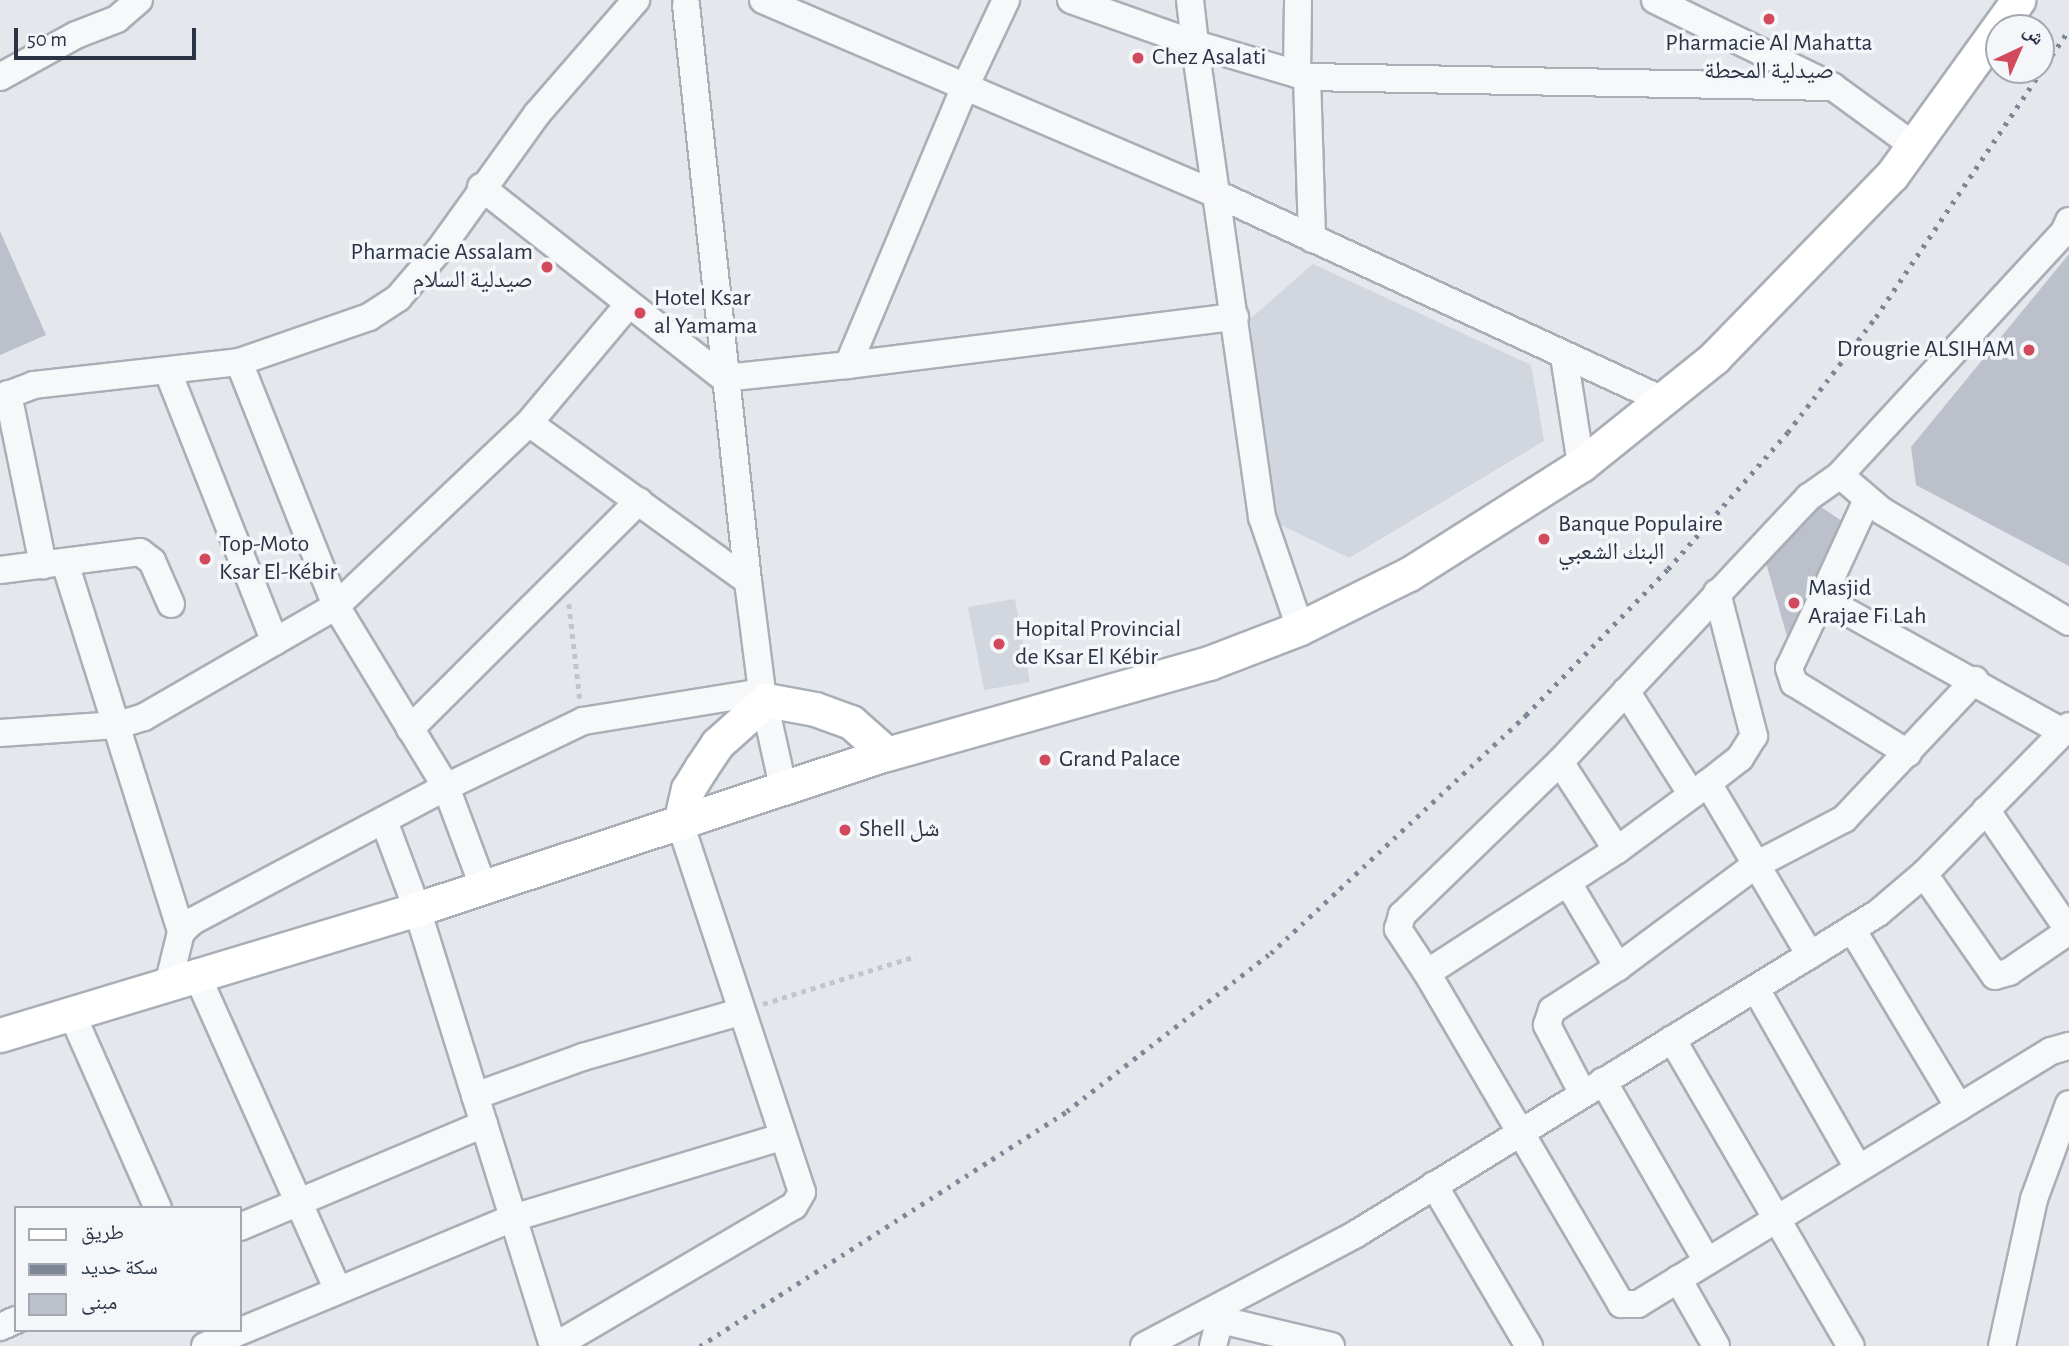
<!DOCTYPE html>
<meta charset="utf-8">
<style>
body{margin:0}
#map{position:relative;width:2069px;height:1346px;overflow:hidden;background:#e4e7ec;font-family:"Alegreya Sans","Noto Naskh Arabic",sans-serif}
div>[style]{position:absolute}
.built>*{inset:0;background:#d2d6de}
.building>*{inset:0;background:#bbc0ca}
.path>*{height:4.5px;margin-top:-2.25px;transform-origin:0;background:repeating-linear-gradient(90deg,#c2c5cb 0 5px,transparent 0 10px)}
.roads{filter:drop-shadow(2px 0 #a9aeb7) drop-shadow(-2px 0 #a9aeb7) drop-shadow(0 2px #a9aeb7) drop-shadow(0 -2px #a9aeb7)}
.minor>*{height:26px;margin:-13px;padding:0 13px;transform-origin:13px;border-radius:13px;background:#f7f8fa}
.major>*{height:33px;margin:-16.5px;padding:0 16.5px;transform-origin:16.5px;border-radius:16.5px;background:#fff}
.rail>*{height:5px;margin-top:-2.5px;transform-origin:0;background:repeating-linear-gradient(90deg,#7d8696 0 3.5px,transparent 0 10.5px)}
.dots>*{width:19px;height:19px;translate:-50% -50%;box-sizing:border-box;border:4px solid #f4f6f9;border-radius:50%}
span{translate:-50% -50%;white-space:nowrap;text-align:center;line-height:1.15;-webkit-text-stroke:7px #f4f6f9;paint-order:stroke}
.poi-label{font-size:24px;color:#2b3445}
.left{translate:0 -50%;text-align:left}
.right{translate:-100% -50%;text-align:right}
.legend{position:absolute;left:14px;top:1206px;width:228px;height:126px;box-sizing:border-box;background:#f4f6f9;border:2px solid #a4a8b1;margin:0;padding:9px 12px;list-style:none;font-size:21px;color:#2b3445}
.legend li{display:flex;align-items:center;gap:14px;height:35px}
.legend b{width:35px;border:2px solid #a4a8b1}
.north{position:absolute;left:1985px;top:14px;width:70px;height:70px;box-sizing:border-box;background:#f4f6f9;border:2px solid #a4a8b1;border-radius:50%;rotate:44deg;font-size:19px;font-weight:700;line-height:28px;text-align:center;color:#2b3445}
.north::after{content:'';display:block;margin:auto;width:24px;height:32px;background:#d1495b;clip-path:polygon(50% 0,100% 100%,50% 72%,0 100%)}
.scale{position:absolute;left:14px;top:28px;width:182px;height:32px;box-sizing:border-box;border:4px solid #2b3445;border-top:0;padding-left:9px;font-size:21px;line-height:24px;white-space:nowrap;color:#2b3445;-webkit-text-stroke:5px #f4f6f9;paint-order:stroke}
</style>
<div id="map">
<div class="built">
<i style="clip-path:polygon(1313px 264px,1531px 365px,1544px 441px,1349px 558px,1273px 521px,1250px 319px)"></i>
<i style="clip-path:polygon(1015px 599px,1030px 682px,984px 690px,968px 607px)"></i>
</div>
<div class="building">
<i style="clip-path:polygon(0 231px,46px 335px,0 355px)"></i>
<i style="clip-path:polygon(2069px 254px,2069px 566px,1916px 485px,1911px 447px)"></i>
<i style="clip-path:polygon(1812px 501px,1845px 523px,1791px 650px,1764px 556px)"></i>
</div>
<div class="path">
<i style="left:569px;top:604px;width:96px;rotate:83.4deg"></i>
<i style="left:763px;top:1004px;width:160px;rotate:-17.4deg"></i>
</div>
<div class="roads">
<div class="minor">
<i style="left:763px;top:0;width:496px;rotate:23.2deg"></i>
<i style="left:1219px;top:195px;width:488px;rotate:24.8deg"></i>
<i style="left:1071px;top:0;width:132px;rotate:19.5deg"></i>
<i style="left:1195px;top:44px;width:44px;rotate:-96.5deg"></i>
<i style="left:1655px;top:0;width:198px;rotate:26deg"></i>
<i style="left:1833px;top:87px;width:100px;rotate:36.1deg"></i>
<i style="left:686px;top:5px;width:579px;rotate:83.86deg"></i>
<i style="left:748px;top:581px;width:112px;rotate:82.8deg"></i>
<i style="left:762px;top:692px;width:97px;rotate:77.5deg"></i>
<i style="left:1297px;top:74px;width:74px;rotate:-89.2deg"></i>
<i style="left:0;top:77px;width:87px;rotate:-28.9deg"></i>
<i style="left:76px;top:35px;width:44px;rotate:-21.3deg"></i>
<i style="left:117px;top:19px;width:29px;rotate:-41deg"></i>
<i style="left:1307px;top:77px;width:526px;rotate:1.09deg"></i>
<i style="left:481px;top:187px;width:309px;rotate:38.2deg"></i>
<i style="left:724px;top:378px;width:125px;rotate:-6deg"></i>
<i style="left:848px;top:365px;width:299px;rotate:-67.2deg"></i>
<i style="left:964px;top:89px;width:98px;rotate:-64.7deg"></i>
<i style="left:2069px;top:221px;width:12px;rotate:114deg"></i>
<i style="left:2064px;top:232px;width:330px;rotate:132.7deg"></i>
<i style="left:1840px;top:475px;width:55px;rotate:40.6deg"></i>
<i style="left:1882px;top:511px;width:217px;rotate:30.7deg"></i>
<i style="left:1564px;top:356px;width:110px;rotate:81.1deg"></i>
<i style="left:239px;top:362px;width:263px;rotate:68.3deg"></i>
<i style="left:336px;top:606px;width:212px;rotate:58.7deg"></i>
<i style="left:446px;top:787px;width:106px;rotate:69.5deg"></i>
<i style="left:848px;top:365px;width:390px;rotate:-7.1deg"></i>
<i style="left:168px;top:372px;width:290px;rotate:68.4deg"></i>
<i style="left:8px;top:394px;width:175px;rotate:78.4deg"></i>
<i style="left:0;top:398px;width:36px;rotate:-21deg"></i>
<i style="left:34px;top:385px;width:206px;rotate:-6.4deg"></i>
<i style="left:239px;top:362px;width:138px;rotate:-19.1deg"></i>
<i style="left:369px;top:317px;width:35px;rotate:-33deg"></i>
<i style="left:398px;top:298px;width:65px;rotate:-49.4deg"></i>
<i style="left:440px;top:249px;width:166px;rotate:-54.3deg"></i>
<i style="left:537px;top:114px;width:151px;rotate:-49deg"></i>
<i style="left:529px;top:423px;width:270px;rotate:35.8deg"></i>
<i style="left:1867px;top:500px;width:108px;rotate:114.7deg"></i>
<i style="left:1822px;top:598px;width:276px;rotate:29.1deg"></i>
<i style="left:65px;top:563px;width:387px;rotate:72.5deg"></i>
<i style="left:0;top:570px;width:141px;rotate:-7.3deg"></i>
<i style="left:140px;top:552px;width:15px;rotate:37deg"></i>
<i style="left:152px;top:561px;width:47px;rotate:66.2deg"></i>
<i style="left:1822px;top:598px;width:77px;rotate:115.2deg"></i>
<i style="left:1789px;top:668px;width:16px;rotate:72deg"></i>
<i style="left:1794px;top:683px;width:134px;rotate:31.6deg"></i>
<i style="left:1300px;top:628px;width:117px;rotate:-108.9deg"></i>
<i style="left:1262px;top:517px;width:478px;rotate:-98.1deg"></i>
<i style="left:1195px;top:44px;width:117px;rotate:16.4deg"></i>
<i style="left:1307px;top:77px;width:162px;rotate:88.2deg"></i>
<i style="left:1626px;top:691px;width:123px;rotate:57.6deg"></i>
<i style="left:410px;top:729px;width:323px;rotate:-44.9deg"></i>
<i style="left:0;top:733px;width:118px;rotate:-3.9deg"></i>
<i style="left:118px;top:725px;width:27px;rotate:-17deg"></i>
<i style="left:144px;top:717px;width:222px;rotate:-30deg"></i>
<i style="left:336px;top:606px;width:266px;rotate:-43.5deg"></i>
<i style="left:529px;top:423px;width:155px;rotate:-50deg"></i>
<i style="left:1560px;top:762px;width:105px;rotate:57.1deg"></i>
<i style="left:1708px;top:783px;width:41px;rotate:-38deg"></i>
<i style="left:1740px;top:758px;width:26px;rotate:-58deg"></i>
<i style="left:1754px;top:736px;width:148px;rotate:-104.5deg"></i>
<i style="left:384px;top:821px;width:94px;rotate:69.4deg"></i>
<i style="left:417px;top:909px;width:458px;rotate:72.7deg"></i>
<i style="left:1924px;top:874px;width:124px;rotate:55.2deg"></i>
<i style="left:1995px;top:976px;width:15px;rotate:-16deg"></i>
<i style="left:2009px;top:972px;width:73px;rotate:-34.3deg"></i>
<i style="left:2069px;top:931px;width:147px;rotate:-124.4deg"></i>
<i style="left:1568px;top:883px;width:98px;rotate:59.2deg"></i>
<i style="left:1852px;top:929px;width:208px;rotate:59deg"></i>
<i style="left:1810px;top:955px;width:200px;rotate:-120.7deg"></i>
<i style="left:1708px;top:783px;width:113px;rotate:143.6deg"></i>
<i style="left:1617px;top:850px;width:226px;rotate:147.1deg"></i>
<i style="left:1427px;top:973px;width:384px;rotate:59.6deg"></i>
<i style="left:1621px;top:1304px;width:17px"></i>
<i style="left:1638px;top:1304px;width:484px;rotate:-31.5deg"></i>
<i style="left:2051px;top:1051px;width:19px;rotate:-16deg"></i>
<i style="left:196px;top:973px;width:347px;rotate:65.9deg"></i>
<i style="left:1427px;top:973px;width:53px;rotate:-123.4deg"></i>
<i style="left:1398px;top:929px;width:15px;rotate:-74deg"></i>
<i style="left:1402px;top:915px;width:220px;rotate:-44.1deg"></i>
<i style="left:1560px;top:762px;width:364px;rotate:-46.8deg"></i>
<i style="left:1809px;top:497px;width:38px;rotate:-35deg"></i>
<i style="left:169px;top:981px;width:50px;rotate:-76.2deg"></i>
<i style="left:181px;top:932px;width:16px;rotate:-43deg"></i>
<i style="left:193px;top:921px;width:286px;rotate:-27.9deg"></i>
<i style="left:446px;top:787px;width:152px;rotate:-25.7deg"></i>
<i style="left:583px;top:721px;width:181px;rotate:-9.2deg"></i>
<i style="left:1756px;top:989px;width:206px;rotate:60.3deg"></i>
<i style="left:71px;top:1012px;width:214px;rotate:66.1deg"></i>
<i style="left:1672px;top:1039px;width:355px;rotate:59.8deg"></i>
<i style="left:1603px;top:1081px;width:208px;rotate:60deg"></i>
<i style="left:1583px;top:1094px;width:78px;rotate:-117.6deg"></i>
<i style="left:1547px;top:1025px;width:16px;rotate:-72deg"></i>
<i style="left:1552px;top:1010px;width:79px;rotate:-33.1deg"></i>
<i style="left:1618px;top:967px;width:169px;rotate:-36.6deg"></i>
<i style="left:1754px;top:866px;width:102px;rotate:-27.6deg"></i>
<i style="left:1844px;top:819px;width:191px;rotate:-46.7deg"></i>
<i style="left:475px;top:1096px;width:115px;rotate:-19.9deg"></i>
<i style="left:583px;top:1057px;width:163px;rotate:-16deg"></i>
<i style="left:1434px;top:1185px;width:187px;rotate:59.5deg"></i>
<i style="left:240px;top:1227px;width:265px;rotate:-22.9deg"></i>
<i style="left:1678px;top:1279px;width:77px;rotate:60.4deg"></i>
<i style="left:1221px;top:1320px;width:113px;rotate:13.3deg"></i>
<i style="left:0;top:1327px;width:17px;rotate:-24deg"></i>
<i style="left:205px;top:1346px;width:334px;rotate:-22.6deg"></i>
<i style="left:513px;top:1218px;width:280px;rotate:-16.8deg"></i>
<i style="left:555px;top:1346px;width:277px;rotate:-30.4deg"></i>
<i style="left:794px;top:1206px;width:16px;rotate:-60deg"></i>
<i style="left:802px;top:1192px;width:389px;rotate:-108.3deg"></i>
<i style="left:1144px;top:1346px;width:240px;rotate:-27.8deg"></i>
<i style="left:1356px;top:1234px;width:613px;rotate:-31.59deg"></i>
<i style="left:1878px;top:913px;width:60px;rotate:-40.3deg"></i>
<i style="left:1924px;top:874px;width:207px;rotate:-45.6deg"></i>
<i style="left:1213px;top:1346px;width:43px;rotate:-75.3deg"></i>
<i style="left:2002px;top:1346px;width:150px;rotate:-77.7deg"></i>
<i style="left:2034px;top:1199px;width:101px;rotate:-69.8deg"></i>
</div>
<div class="major">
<i style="left:680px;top:823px;width:35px;rotate:-77deg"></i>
<i style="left:688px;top:789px;width:25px;rotate:-58deg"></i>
<i style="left:701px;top:768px;width:29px;rotate:-56deg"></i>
<i style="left:717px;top:744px;width:66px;rotate:-41.9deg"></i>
<i style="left:766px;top:700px;width:50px;rotate:10.4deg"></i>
<i style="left:815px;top:709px;width:38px;rotate:20deg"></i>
<i style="left:851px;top:722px;width:48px;rotate:41.6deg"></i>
<i style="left:0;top:1035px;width:436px;rotate:-16.8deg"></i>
<i style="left:417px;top:909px;width:495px;rotate:-18.3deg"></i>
<i style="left:887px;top:754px;width:335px;rotate:-15.8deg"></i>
<i style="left:1209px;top:663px;width:97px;rotate:-21deg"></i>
<i style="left:1300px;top:628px;width:122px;rotate:-26.4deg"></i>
<i style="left:1409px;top:574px;width:204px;rotate:-32.4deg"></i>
<i style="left:1581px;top:465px;width:171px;rotate:-38.8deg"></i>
<i style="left:1714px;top:358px;width:255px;rotate:-45.8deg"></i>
<i style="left:1892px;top:175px;width:216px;rotate:-54.2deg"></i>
</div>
</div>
<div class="rail">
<i style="left:700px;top:1346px;width:436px;rotate:-32.6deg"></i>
<i style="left:1067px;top:1111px;width:258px;rotate:-37.8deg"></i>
<i style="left:1271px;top:953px;width:349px;rotate:-43deg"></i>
<i style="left:1526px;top:715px;width:204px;rotate:-45.8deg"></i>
<i style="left:1668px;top:569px;width:182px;rotate:-48.8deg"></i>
<i style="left:1788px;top:432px;width:145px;rotate:-52.6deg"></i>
<i style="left:1876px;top:317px;width:346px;rotate:-56.1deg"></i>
</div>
<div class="dots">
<i style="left:1769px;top:19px;background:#d1495b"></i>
<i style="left:1138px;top:58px;background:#d1495b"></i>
<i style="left:547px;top:267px;background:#d1495b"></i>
<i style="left:640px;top:313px;background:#d1495b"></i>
<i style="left:2029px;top:350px;background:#d1495b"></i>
<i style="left:1544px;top:539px;background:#d1495b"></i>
<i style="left:205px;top:559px;background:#d1495b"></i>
<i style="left:1794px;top:603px;background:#d1495b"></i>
<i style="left:999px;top:644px;background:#d1495b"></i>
<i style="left:1045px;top:760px;background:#d1495b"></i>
<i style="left:845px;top:830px;background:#d1495b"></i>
</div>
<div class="poi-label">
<span style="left:1769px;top:58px">Pharmacie Al Mahatta<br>صيدلية المحطة</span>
<span class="left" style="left:1152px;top:58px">Chez Asalati</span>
<span class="right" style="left:533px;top:267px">Pharmacie Assalam<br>صيدلية السلام</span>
<span class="left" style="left:654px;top:313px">Hotel Ksar<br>al Yamama</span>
<span class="right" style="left:2015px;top:350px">Drougrie ALSIHAM</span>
<span class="left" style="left:1558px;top:539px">Banque Populaire<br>البنك الشعبي</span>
<span class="left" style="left:219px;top:559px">Top-Moto<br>Ksar El-Kébir</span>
<span class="left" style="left:1808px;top:603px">Masjid<br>Arajae Fi Lah</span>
<span class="left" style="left:1015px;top:644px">Hopital Provincial<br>de Ksar El Kébir</span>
<span class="left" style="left:1059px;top:760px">Grand Palace</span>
<span class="left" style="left:859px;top:830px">Shell شل</span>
</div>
<ul class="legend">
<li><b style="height:9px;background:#fff"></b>طريق</li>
<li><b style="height:9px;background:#7d8696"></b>سكة حديد</li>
<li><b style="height:19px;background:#bbc0ca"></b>مبنى</li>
</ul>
<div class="north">ش</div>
<div class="scale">50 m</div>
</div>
